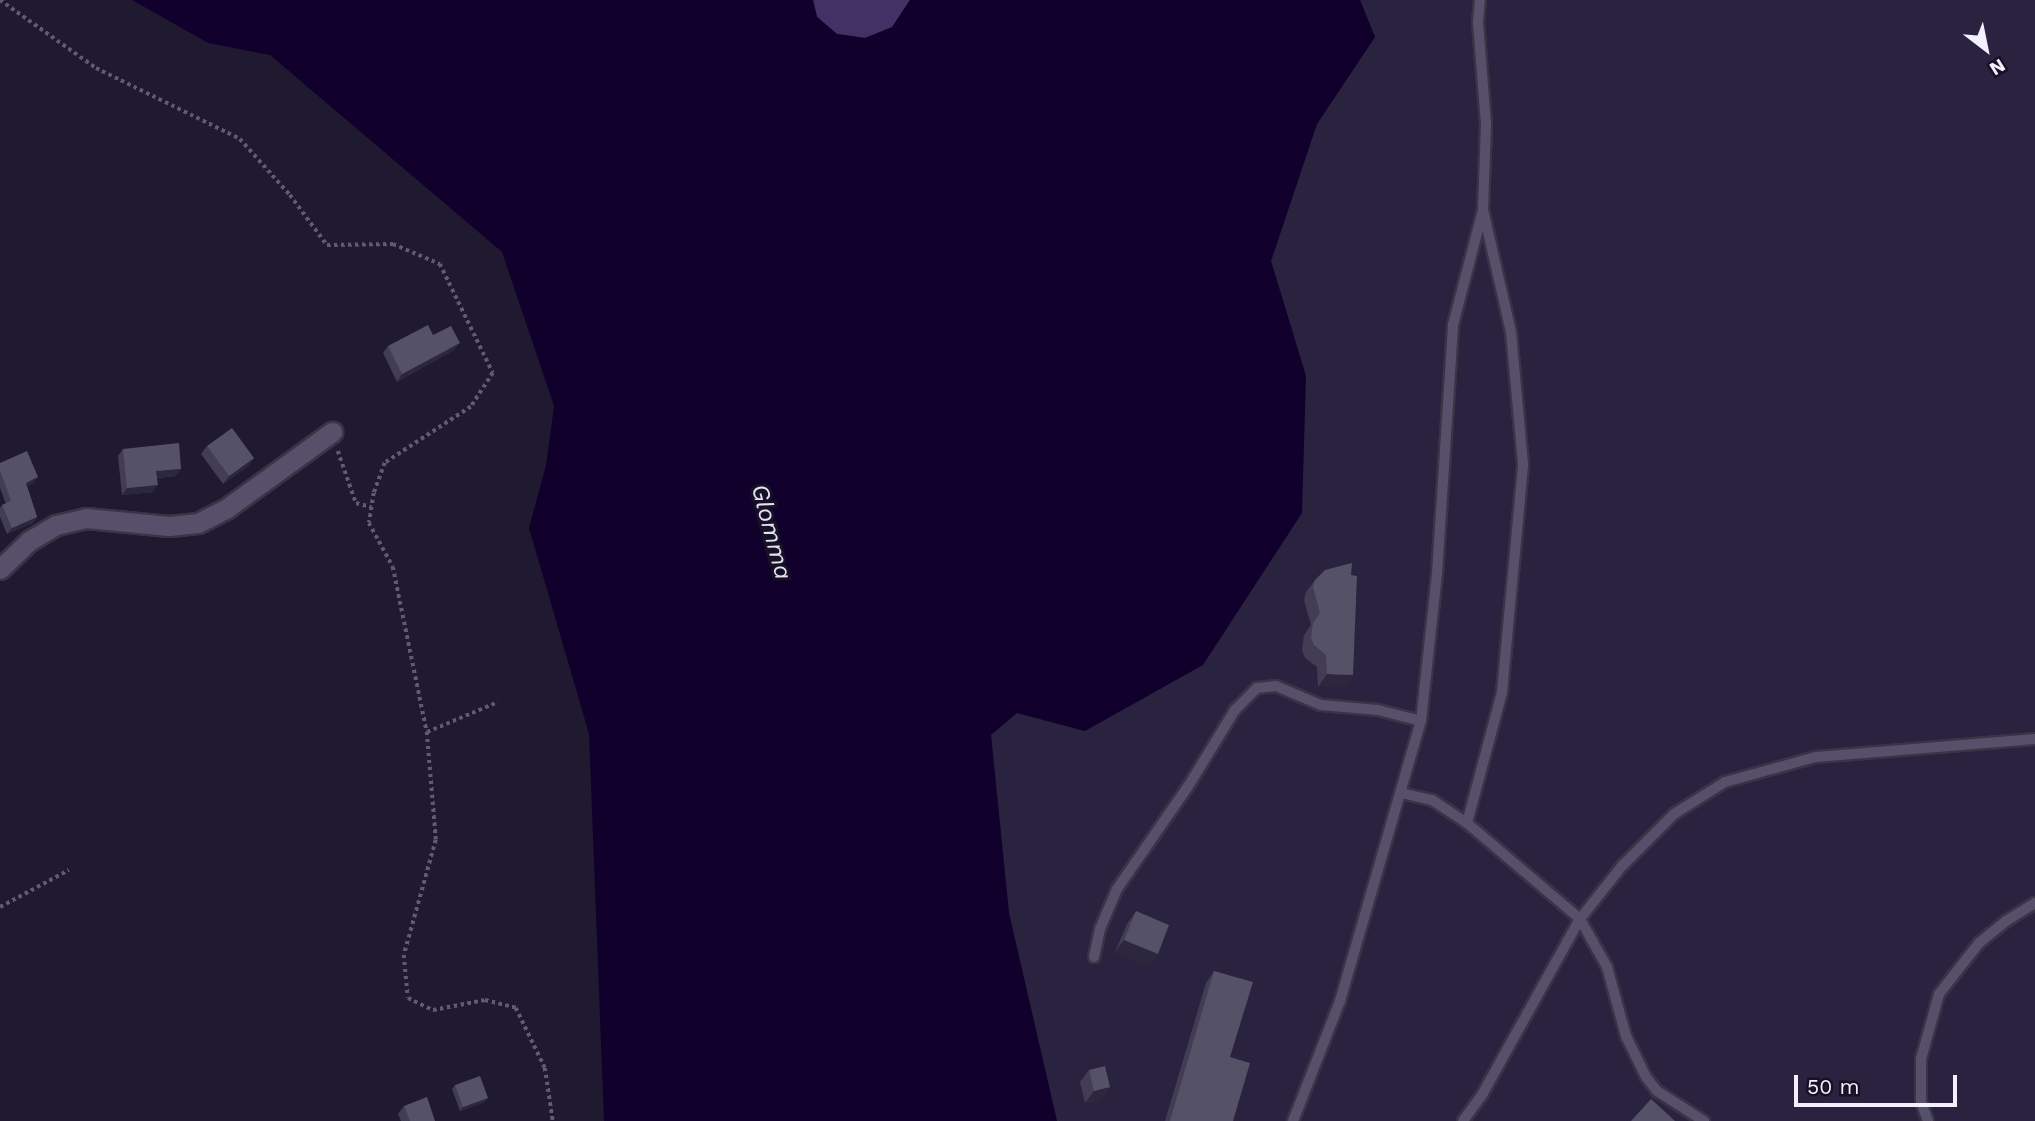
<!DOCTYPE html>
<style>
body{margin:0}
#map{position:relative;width:2035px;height:1121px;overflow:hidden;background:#201a30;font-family:"Work Sans",sans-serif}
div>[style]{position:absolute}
.built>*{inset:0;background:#2a233f}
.green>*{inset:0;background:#413164}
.water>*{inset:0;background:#12002c}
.path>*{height:3.5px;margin-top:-1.75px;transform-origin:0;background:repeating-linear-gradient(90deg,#605b6f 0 3.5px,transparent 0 7px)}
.roads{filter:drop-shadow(2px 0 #393446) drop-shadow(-2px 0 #393446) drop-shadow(0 2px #393446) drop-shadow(0 -2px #393446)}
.lane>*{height:10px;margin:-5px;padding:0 5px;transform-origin:5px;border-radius:5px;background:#56506a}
.street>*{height:19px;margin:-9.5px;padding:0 9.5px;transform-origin:9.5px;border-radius:9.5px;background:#56506a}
.wall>*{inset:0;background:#423d54}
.shaded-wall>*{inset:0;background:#2d273e}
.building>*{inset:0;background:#555166}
span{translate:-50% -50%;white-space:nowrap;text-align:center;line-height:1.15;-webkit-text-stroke:6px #171126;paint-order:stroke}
.water-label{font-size:24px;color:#e5e1f5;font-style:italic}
.north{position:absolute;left:1951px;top:14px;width:70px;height:70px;-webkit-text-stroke:5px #171126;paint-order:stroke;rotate:148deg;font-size:19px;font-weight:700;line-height:28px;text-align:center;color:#f3f0fd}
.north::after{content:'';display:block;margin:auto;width:24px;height:32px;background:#f3f0fd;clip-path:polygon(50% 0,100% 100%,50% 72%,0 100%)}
.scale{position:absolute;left:1794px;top:1075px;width:163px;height:32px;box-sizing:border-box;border:4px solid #f3f0fd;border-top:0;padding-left:9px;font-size:21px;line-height:24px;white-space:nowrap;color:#f3f0fd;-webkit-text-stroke:5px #171126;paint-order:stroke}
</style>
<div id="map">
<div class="built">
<i style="clip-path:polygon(1360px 0,2035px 0,2035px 1121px,1057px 1121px,1009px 913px,991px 735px,1016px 713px,1085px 731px,1306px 376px,1271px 261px,1317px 124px,1375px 37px)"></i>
</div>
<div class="green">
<i style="clip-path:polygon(813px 0,910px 0,892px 28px,865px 38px,837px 34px,817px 17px)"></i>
</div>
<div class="water">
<i style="clip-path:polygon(132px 0,813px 0,817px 17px,837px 34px,865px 38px,892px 27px,910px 0,1360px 0,1375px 37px,1317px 124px,1271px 261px,1306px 376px,1302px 513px,1203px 665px,1085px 731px,1017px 713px,991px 735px,1009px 913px,1057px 1121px,604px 1121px,589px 734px,529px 528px,546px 465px,554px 406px,502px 252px,270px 55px,208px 43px)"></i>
</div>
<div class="path">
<i style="left:0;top:0;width:118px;rotate:35.3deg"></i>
<i style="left:96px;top:68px;width:161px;rotate:26.2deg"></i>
<i style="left:240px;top:139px;width:75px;rotate:48.2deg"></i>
<i style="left:290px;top:195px;width:62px;rotate:53.5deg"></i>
<i style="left:327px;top:245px;width:66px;rotate:-0.9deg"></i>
<i style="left:393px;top:244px;width:51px;rotate:23.1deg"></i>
<i style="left:440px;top:264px;width:121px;rotate:64.1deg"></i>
<i style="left:493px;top:373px;width:40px;rotate:122.9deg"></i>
<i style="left:471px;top:407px;width:103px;rotate:146.9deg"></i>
<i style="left:385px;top:463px;width:32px;rotate:110deg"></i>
<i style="left:374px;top:493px;width:30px;rotate:99deg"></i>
<i style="left:369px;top:523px;width:50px;rotate:61.4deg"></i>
<i style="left:393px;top:567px;width:168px;rotate:78.4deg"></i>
<i style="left:427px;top:732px;width:108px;rotate:85.2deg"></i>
<i style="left:436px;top:840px;width:119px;rotate:105.5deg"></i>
<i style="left:404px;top:955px;width:43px;rotate:84.7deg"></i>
<i style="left:408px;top:998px;width:28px;rotate:26deg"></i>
<i style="left:433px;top:1010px;width:53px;rotate:-10.9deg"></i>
<i style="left:485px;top:1000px;width:32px;rotate:14deg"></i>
<i style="left:516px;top:1008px;width:67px;rotate:64.2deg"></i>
<i style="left:545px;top:1068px;width:54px;rotate:81.4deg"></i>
<i style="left:338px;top:451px;width:55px;rotate:70.9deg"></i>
<i style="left:356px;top:503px;width:16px;rotate:15deg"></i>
<i style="left:427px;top:732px;width:77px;rotate:-22.9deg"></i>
<i style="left:0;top:907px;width:78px;rotate:-28.2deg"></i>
</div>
<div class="roads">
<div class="lane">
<i style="left:1401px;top:793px;width:32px;rotate:13deg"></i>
<i style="left:1432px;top:800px;width:42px;rotate:33.3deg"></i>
<i style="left:1467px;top:823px;width:136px;rotate:-75deg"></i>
<i style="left:1502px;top:692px;width:229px;rotate:-84.7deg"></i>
<i style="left:1523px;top:464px;width:133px;rotate:-95.2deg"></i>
<i style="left:1511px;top:332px;width:125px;rotate:-102.9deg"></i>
<i style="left:1483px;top:210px;width:86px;rotate:-88deg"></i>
<i style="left:1486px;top:124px;width:102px;rotate:-94.5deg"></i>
<i style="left:1478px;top:22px;width:22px;rotate:-85deg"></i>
<i style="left:1467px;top:823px;width:148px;rotate:40.3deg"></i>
<i style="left:1580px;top:919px;width:55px;rotate:60.6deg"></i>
<i style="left:1607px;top:967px;width:72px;rotate:74.6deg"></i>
<i style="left:1626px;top:1036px;width:46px;rotate:64deg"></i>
<i style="left:1646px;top:1077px;width:18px;rotate:52deg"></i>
<i style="left:1657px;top:1091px;width:56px;rotate:32.6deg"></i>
<i style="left:1094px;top:957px;width:29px;rotate:-78deg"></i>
<i style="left:1100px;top:929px;width:43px;rotate:-67deg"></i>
<i style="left:1117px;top:889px;width:126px;rotate:-55.3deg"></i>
<i style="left:1189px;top:785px;width:88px;rotate:-58.5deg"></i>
<i style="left:1235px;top:710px;width:31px;rotate:-45deg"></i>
<i style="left:1257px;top:688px;width:19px;rotate:-6deg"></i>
<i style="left:1276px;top:686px;width:49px;rotate:22.9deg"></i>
<i style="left:1321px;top:705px;width:57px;rotate:5deg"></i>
<i style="left:1378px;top:710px;width:44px;rotate:14.3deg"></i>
<i style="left:1293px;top:1121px;width:129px;rotate:-68.6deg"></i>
<i style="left:1340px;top:1001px;width:291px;rotate:-73.9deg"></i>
<i style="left:1421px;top:721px;width:148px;rotate:-83.8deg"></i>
<i style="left:1437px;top:574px;width:250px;rotate:-86.3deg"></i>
<i style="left:1453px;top:325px;width:119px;rotate:-75.4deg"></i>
<i style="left:1463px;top:1121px;width:34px;rotate:-54deg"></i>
<i style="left:1483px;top:1093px;width:199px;rotate:-60.9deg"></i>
<i style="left:1580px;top:919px;width:68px;rotate:-51.6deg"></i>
<i style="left:1622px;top:866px;width:74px;rotate:-45deg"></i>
<i style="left:1674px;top:814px;width:60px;rotate:-32.1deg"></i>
<i style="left:1725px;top:782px;width:94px;rotate:-15.4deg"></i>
<i style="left:1816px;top:757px;width:220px;rotate:-4.7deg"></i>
<i style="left:1928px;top:1121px;width:20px;rotate:-110deg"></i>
<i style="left:1921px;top:1102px;width:43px;rotate:-90deg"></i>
<i style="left:1921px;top:1059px;width:67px;rotate:-74.5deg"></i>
<i style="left:1939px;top:994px;width:65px;rotate:-51.9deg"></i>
<i style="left:1979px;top:943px;width:35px;rotate:-39deg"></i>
<i style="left:2006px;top:921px;width:34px;rotate:-32deg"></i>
</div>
<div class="street">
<i style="left:0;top:569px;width:40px;rotate:-44deg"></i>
<i style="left:29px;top:541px;width:31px;rotate:-31deg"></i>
<i style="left:56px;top:525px;width:31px;rotate:-13deg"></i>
<i style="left:86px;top:518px;width:83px;rotate:5.5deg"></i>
<i style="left:169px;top:526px;width:29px;rotate:-6deg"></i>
<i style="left:198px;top:523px;width:33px;rotate:-27deg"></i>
<i style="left:227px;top:508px;width:130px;rotate:-35.9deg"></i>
</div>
</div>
<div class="wall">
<i style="clip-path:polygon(388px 346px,454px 350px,397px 382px,383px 353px)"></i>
<i style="clip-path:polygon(207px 446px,254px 458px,248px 466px,223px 484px,201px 454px)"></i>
<i style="clip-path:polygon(123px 449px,176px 476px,157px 478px,153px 492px,122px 495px,118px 456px)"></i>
<i style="clip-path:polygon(0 463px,34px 483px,27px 486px,37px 517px,33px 523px,7px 534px,0 517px,0 508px,2px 505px,6px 504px,0 488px)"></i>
<i style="clip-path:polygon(1351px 575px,1353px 675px,1344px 687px,1318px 687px,1317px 667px,1305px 658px,1302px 650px,1304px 635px,1311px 625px,1304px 600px,1306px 592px,1315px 580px)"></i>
<i style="clip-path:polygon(1136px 911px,1149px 966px,1115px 952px,1127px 924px)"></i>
<i style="clip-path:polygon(1214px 971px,1230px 1057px,1233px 1121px,1165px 1121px,1206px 983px)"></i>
<i style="clip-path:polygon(1089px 1070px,1110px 1087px,1101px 1099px,1085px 1103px,1080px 1082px)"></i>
<i style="clip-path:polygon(455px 1085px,488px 1098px,485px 1102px,460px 1111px,452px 1089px)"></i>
<i style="clip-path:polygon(404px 1106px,435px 1121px,401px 1121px,398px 1114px)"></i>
</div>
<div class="shaded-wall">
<i style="clip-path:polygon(460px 343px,454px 350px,397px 382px,402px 374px)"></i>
<i style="clip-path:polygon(254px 458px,248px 466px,223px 484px,229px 476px)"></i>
<i style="clip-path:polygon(181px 469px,176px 476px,151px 478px,156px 471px)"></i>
<i style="clip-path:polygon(38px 477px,34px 483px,21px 489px,26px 483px)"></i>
<i style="clip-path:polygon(158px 485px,153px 492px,122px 495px,127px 488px)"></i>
<i style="clip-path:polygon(37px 517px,33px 523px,7px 534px,12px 528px)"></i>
<i style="clip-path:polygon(1327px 674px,1353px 675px,1344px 687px,1318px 687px)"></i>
<i style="clip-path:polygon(1124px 940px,1158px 954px,1149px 966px,1115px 952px)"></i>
<i style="clip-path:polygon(1110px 1087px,1101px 1099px,1085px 1103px,1094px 1091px)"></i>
<i style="clip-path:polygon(488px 1098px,485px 1102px,460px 1111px,463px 1107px)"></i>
</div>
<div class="building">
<i style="clip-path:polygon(428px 325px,433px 335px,451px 326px,460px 343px,402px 374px,388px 346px)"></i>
<i style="clip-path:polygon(232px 428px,254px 458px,229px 476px,207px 446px)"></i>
<i style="clip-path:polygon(179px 443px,181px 469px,156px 471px,158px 485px,127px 488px,123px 449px)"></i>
<i style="clip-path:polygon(27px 451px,38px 477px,26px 483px,37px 517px,12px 528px,2px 505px,11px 501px,0 470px,0 463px)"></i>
<i style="clip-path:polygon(1352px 563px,1351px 575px,1357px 576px,1353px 675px,1327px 674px,1326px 655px,1314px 645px,1311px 638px,1313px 623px,1320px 613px,1313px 587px,1315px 580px,1325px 570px)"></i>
<i style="clip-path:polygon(1136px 911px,1169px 925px,1158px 954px,1124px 940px)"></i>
<i style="clip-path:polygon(1214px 971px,1253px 982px,1230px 1057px,1250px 1063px,1233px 1121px,1170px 1121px)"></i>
<i style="clip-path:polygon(1105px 1066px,1110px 1087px,1094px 1091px,1089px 1070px)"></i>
<i style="clip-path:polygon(480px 1076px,488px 1098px,463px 1107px,455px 1085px)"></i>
<i style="clip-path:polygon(427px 1097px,435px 1121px,410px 1121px,404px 1106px)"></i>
<i style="clip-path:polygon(1651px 1099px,1675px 1121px,1631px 1121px)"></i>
</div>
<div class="water-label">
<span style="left:771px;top:532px;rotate:75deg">Glomma</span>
</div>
<div class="north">N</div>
<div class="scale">50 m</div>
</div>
